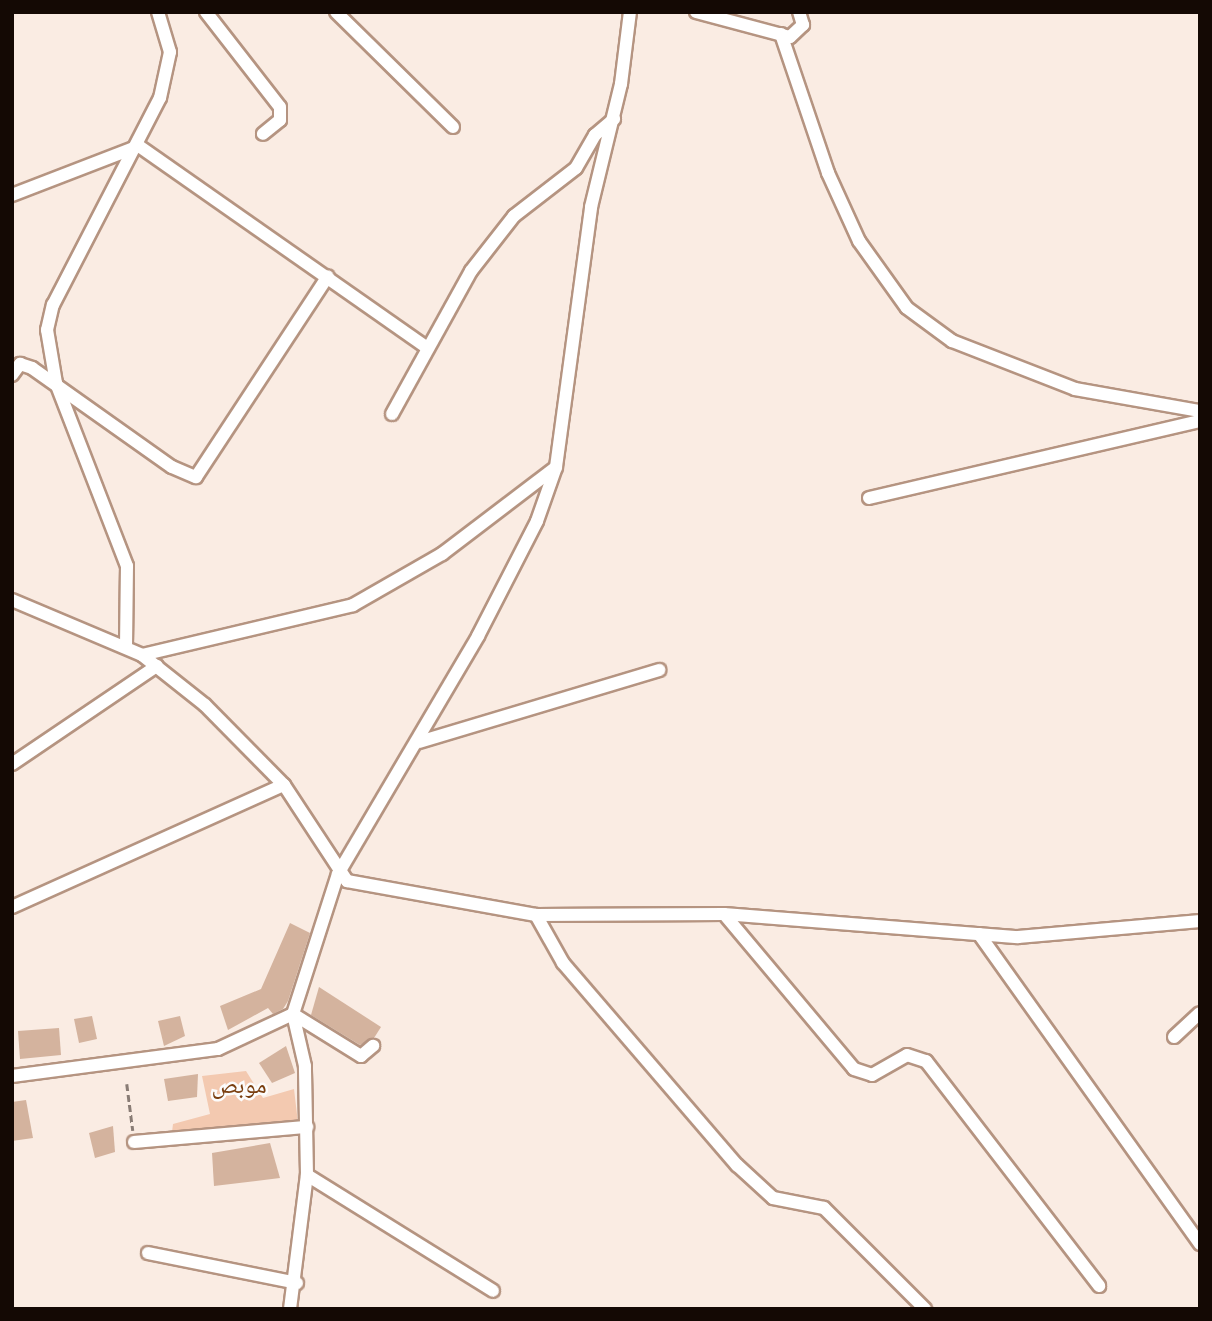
<!DOCTYPE html>
<meta charset="utf-8">
<style>
body{margin:0}
#map{position:relative;width:1212px;height:1321px;overflow:hidden;background:#faece3;font-family:Quicksand,"Noto Naskh Arabic",sans-serif}
div>[style]{position:absolute}
.green>*{inset:0;background:#f3c9b0}
.building>*{inset:0;background:#d4b39e}
.path>*{height:2.5px;margin-top:-1.25px;transform-origin:0;background:repeating-linear-gradient(90deg,#897c75 0 7px,transparent 0 10.5px)}
.roads{filter:drop-shadow(2px 0 #b59481) drop-shadow(-2px 0 #b59481) drop-shadow(0 2px #b59481) drop-shadow(0 -2px #b59481)}
.minor>*{height:12px;margin:-6px;padding:0 6px;transform-origin:6px;border-radius:6px;background:#fff}
span{translate:-50% -50%;white-space:nowrap;text-align:center;line-height:1.15;-webkit-text-stroke:5px #fcfcfc;paint-order:stroke}
.quarter-label{font-size:24px;color:#7a3f10}
.frame{position:absolute;inset:0;border:14px solid #140904;pointer-events:none}
</style>
<div id="map">
<div class="green">
<i style="clip-path:polygon(246px 1071px,263px 1098px,294px 1089px,298px 1123px,171px 1140px,173px 1124px,210px 1114px,202px 1076px)"></i>
</div>
<div class="building">
<i style="clip-path:polygon(290px 923px,310px 933px,288px 1001px,283px 1009px,273px 1014px,268px 1008px,228px 1030px,220px 1006px,261px 989px)"></i>
<i style="clip-path:polygon(319px 987px,381px 1027px,374px 1038px,360px 1045px,311px 1015px)"></i>
<i style="clip-path:polygon(92px 1016px,97px 1039px,79px 1043px,74px 1019px)"></i>
<i style="clip-path:polygon(180px 1016px,185px 1036px,164px 1046px,158px 1021px)"></i>
<i style="clip-path:polygon(59px 1028px,61px 1055px,20px 1059px,18px 1031px)"></i>
<i style="clip-path:polygon(286px 1046px,295px 1073px,272px 1083px,259px 1063px)"></i>
<i style="clip-path:polygon(198px 1074px,197px 1097px,168px 1101px,164px 1079px)"></i>
<i style="clip-path:polygon(26px 1100px,33px 1138px,12px 1141px,12px 1102px)"></i>
<i style="clip-path:polygon(113px 1126px,115px 1152px,95px 1158px,89px 1133px)"></i>
<i style="clip-path:polygon(270px 1143px,280px 1178px,214px 1186px,212px 1153px)"></i>
</div>
<div class="path">
<i style="left:127px;top:1084px;width:47px;rotate:82.7deg"></i>
</div>
<div class="roads">
<div class="minor">
<i style="left:206px;top:12px;width:120px;rotate:52.1deg"></i>
<i style="left:280px;top:107px;width:13px;rotate:90deg"></i>
<i style="left:280px;top:120px;width:22px;rotate:141deg"></i>
<i style="left:336px;top:12px;width:164px;rotate:44.5deg"></i>
<i style="left:696px;top:12px;width:97px;rotate:14.9deg"></i>
<i style="left:790px;top:37px;width:18px;rotate:-43deg"></i>
<i style="left:803px;top:25px;width:14px;rotate:-107deg"></i>
<i style="left:781px;top:34px;width:147px;rotate:71.3deg"></i>
<i style="left:828px;top:173px;width:75px;rotate:65.5deg"></i>
<i style="left:859px;top:241px;width:82px;rotate:54.4deg"></i>
<i style="left:907px;top:308px;width:56px;rotate:36.3deg"></i>
<i style="left:952px;top:341px;width:132px;rotate:21.3deg"></i>
<i style="left:1075px;top:389px;width:127px;rotate:10deg"></i>
<i style="left:12px;top:195px;width:136px;rotate:-21.1deg"></i>
<i style="left:139px;top:146px;width:352px;rotate:35deg"></i>
<i style="left:12px;top:375px;width:14px;rotate:-54deg"></i>
<i style="left:20px;top:364px;width:13px;rotate:18deg"></i>
<i style="left:32px;top:368px;width:171px;rotate:35.3deg"></i>
<i style="left:172px;top:467px;width:26px;rotate:23deg"></i>
<i style="left:196px;top:477px;width:240px;rotate:-56.7deg"></i>
<i style="left:392px;top:414px;width:163px;rotate:-61.1deg"></i>
<i style="left:471px;top:271px;width:70px;rotate:-52deg"></i>
<i style="left:514px;top:216px;width:78px;rotate:-37.7deg"></i>
<i style="left:576px;top:168px;width:38px;rotate:-60deg"></i>
<i style="left:595px;top:135px;width:25px;rotate:-40deg"></i>
<i style="left:869px;top:498px;width:340px;rotate:-13.1deg"></i>
<i style="left:12px;top:600px;width:141px;rotate:22.9deg"></i>
<i style="left:142px;top:655px;width:80px;rotate:38.4deg"></i>
<i style="left:205px;top:705px;width:112px;rotate:45.4deg"></i>
<i style="left:284px;top:785px;width:115px;rotate:56.7deg"></i>
<i style="left:347px;top:881px;width:192px;rotate:10.2deg"></i>
<i style="left:536px;top:915px;width:188px;rotate:-0.3deg"></i>
<i style="left:724px;top:914px;width:295px;rotate:4.5deg"></i>
<i style="left:1018px;top:937px;width:183px;rotate:-5deg"></i>
<i style="left:126px;top:647px;width:81px;rotate:-89.3deg"></i>
<i style="left:127px;top:566px;width:196px;rotate:-111.2deg"></i>
<i style="left:56px;top:383px;width:54px;rotate:-99.6deg"></i>
<i style="left:47px;top:330px;width:26px;rotate:-77deg"></i>
<i style="left:53px;top:305px;width:233px;rotate:-62.7deg"></i>
<i style="left:160px;top:98px;width:47px;rotate:-77.7deg"></i>
<i style="left:170px;top:52px;width:42px;rotate:-106.7deg"></i>
<i style="left:142px;top:655px;width:217px;rotate:-13.3deg"></i>
<i style="left:353px;top:605px;width:103px;rotate:-29.8deg"></i>
<i style="left:442px;top:554px;width:143px;rotate:-37.3deg"></i>
<i style="left:419px;top:742px;width:251px;rotate:-16.7deg"></i>
<i style="left:12px;top:764px;width:175px;rotate:-34.1deg"></i>
<i style="left:12px;top:907px;width:298px;rotate:-24.2deg"></i>
<i style="left:724px;top:914px;width:202px;rotate:50deg"></i>
<i style="left:854px;top:1069px;width:19px;rotate:18deg"></i>
<i style="left:872px;top:1075px;width:40px;rotate:-29.7deg"></i>
<i style="left:907px;top:1055px;width:20px;rotate:18deg"></i>
<i style="left:926px;top:1061px;width:284px;rotate:52.4deg"></i>
<i style="left:536px;top:915px;width:55px;rotate:60.6deg"></i>
<i style="left:563px;top:963px;width:267px;rotate:49.3deg"></i>
<i style="left:737px;top:1165px;width:49px;rotate:42.5deg"></i>
<i style="left:773px;top:1198px;width:52px;rotate:11.1deg"></i>
<i style="left:824px;top:1208px;width:143px;rotate:45deg"></i>
<i style="left:979px;top:934px;width:381px;rotate:54.5deg"></i>
<i style="left:1174px;top:1037px;width:35px;rotate:-43deg"></i>
<i style="left:12px;top:1076px;width:208px;rotate:-7.5deg"></i>
<i style="left:218px;top:1049px;width:83px;rotate:-25deg"></i>
<i style="left:293px;top:1014px;width:80px;rotate:31.7deg"></i>
<i style="left:361px;top:1056px;width:16px;rotate:-40deg"></i>
<i style="left:134px;top:1142px;width:174px;rotate:-5deg"></i>
<i style="left:307px;top:1175px;width:219px;rotate:31.9deg"></i>
<i style="left:148px;top:1253px;width:152px;rotate:11.4deg"></i>
<i style="left:290px;top:1309px;width:135px;rotate:-82.8deg"></i>
<i style="left:307px;top:1175px;width:109px;rotate:-91.1deg"></i>
<i style="left:305px;top:1066px;width:53px;rotate:-103deg"></i>
<i style="left:293px;top:1014px;width:147px;rotate:-72.2deg"></i>
<i style="left:338px;top:874px;width:276px;rotate:-59.5deg"></i>
<i style="left:478px;top:636px;width:129px;rotate:-62.8deg"></i>
<i style="left:537px;top:521px;width:57px;rotate:-70.6deg"></i>
<i style="left:556px;top:467px;width:262px;rotate:-82.3deg"></i>
<i style="left:591px;top:207px;width:127px;rotate:-76.3deg"></i>
<i style="left:621px;top:84px;width:73px;rotate:-82.9deg"></i>
</div>
</div>
<div class="quarter-label">
<span style="left:239px;top:1085px">موبص</span>
</div>
<div class="frame"></div>
</div>
